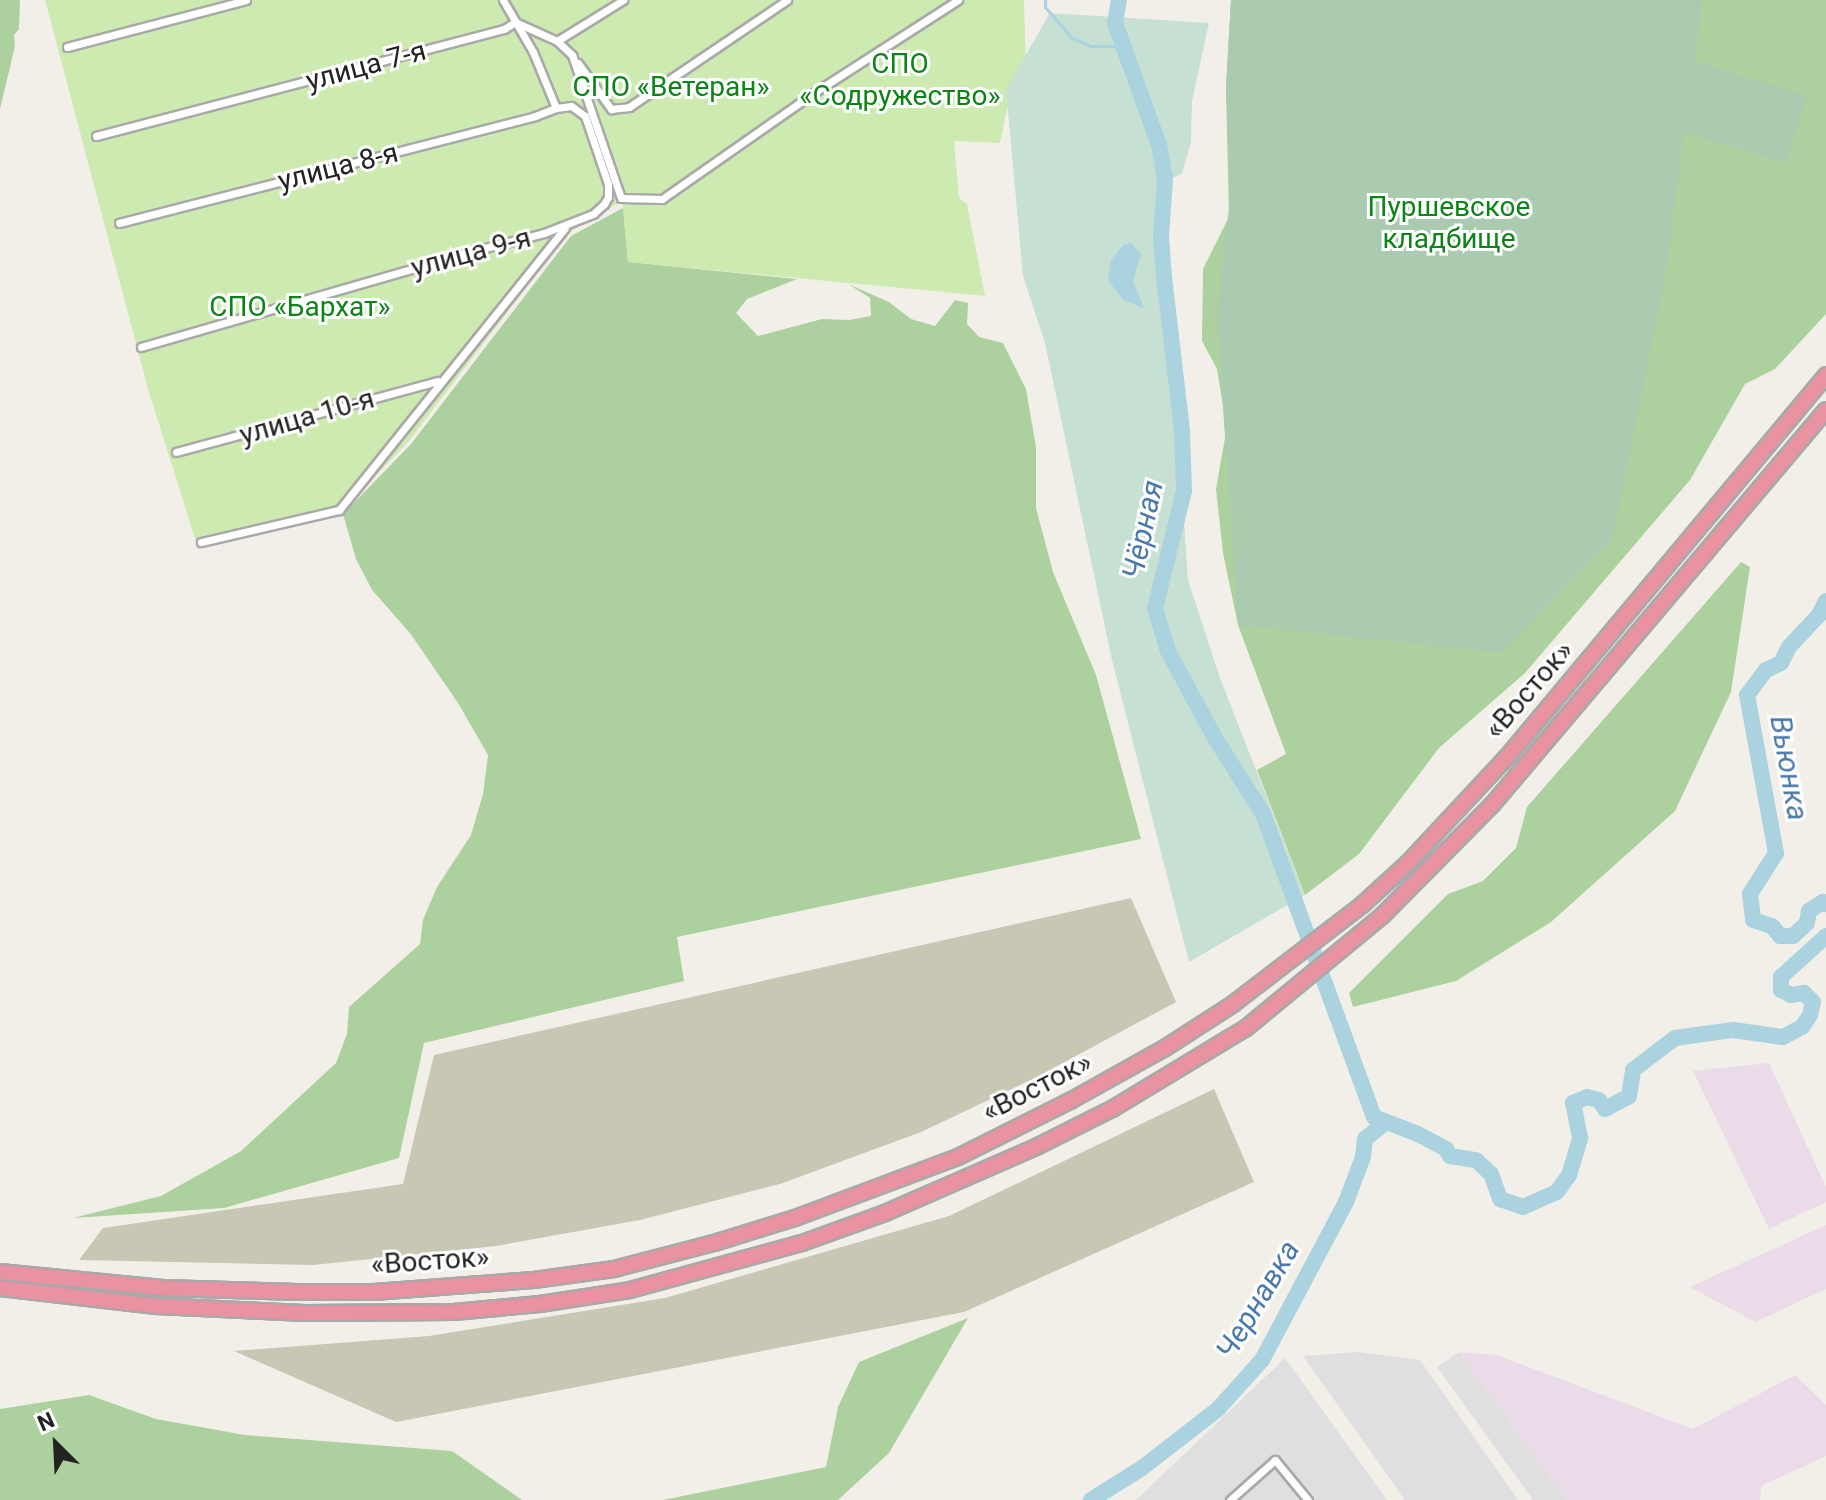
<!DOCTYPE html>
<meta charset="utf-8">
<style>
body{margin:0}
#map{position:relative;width:1826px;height:1500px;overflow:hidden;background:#f2efe9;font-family:Roboto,sans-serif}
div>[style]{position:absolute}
.residential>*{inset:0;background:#e0dfdf}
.industrial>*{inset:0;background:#ebdbe8}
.construction>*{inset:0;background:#c7c7b4}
.grass>*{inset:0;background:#cdebb0}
.forest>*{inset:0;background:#add19e}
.wetland>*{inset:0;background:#c6e0d4}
.cemetery>*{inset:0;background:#aacbaf}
.water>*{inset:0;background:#aad3df}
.stream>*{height:3px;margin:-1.5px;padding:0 1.5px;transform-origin:1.5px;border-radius:1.5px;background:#aad3df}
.river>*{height:16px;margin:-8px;padding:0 8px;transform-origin:8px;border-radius:8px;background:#aad3df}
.roads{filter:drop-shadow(2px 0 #a9a9a9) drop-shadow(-2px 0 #a9a9a9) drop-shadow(0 2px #a9a9a9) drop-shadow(0 -2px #a9a9a9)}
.street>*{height:7px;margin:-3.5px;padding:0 3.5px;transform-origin:3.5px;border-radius:3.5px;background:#fff}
.highway>*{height:14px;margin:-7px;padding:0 7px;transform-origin:7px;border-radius:7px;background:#e892a2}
span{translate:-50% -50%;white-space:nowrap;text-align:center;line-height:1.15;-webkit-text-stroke:6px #fff;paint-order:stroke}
.park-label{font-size:28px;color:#0c8416}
.street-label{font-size:28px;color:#222}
.water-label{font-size:30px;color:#4a7aab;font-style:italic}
.north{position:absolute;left:16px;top:1404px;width:80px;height:80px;-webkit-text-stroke:6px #fff;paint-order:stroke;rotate:336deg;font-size:22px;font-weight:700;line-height:32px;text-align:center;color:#222}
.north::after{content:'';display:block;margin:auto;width:28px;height:36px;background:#222;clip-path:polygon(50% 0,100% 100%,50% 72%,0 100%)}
</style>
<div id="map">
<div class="residential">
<i style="clip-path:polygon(1359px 1352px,1420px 1360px,1518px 1500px,1405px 1500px,1303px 1356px)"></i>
<i style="clip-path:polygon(1459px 1352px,1567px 1500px,1533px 1500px,1437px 1367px)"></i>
<i style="clip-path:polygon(1285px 1358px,1387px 1500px,1136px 1500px)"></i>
</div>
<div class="industrial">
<i style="clip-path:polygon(1769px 1063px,1826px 1187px,1826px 1202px,1769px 1229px,1693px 1071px)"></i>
<i style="clip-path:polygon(1826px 1225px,1826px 1289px,1755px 1322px,1690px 1287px)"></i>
<i style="clip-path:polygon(1459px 1352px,1497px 1355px,1693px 1429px,1795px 1375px,1826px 1405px,1826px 1456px,1761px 1486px,1760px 1500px,1567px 1500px)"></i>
</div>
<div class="construction">
<i style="clip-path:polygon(1131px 898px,1176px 1002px,1035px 1078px,921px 1132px,783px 1183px,640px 1220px,496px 1246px,313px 1265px,79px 1260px,103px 1228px,403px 1184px,434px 1055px)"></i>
<i style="clip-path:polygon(1214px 1089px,1254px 1182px,964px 1312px,396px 1422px,234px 1351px,429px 1336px,665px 1298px,949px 1216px)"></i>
</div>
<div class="grass">
<i style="clip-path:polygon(45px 0,1024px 0,1026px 68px,1011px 91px,1000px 143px,954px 141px,959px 198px,967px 204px,985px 296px,628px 262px,623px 208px,621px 199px,617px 198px,618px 203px,567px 234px,409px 441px,337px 516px,198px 548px,148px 389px)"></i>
</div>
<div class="forest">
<i style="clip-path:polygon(0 0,20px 0,19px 29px,14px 35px,15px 46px,0 109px)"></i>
<i style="clip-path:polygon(1231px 0,1826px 0,1826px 314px,1775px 369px,1745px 384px,1690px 480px,1525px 673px,1439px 748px,1359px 854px,1305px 895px,1257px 770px,1286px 754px,1238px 625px,1223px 553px,1216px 489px,1225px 438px,1223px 406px,1217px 369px,1202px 341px,1203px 269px,1229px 217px,1226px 87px)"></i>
<i style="clip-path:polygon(623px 208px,628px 262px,797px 279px,747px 299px,736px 313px,758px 336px,822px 319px,849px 320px,871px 316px,870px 298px,848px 284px,889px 302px,911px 319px,935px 326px,955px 300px,968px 303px,967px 324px,979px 337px,1003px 343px,1026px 389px,1036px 447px,1036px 508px,1053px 572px,1096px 675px,1141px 839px,677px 937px,684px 981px,424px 1043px,399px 1158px,224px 1208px,73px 1218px,161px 1196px,241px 1151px,336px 1063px,347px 1034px,349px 1007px,420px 944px,423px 920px,437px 887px,471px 835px,483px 794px,488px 755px,458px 703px,410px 633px,372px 590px,356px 559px,343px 514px,411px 444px,571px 236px)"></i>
<i style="clip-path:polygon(1741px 562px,1750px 567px,1731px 692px,1675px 811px,1551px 922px,1456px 981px,1353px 1007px,1349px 993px,1448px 894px,1483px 881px,1516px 848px,1527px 807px)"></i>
<i style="clip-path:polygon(968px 1318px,889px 1453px,838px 1500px,663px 1500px,826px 1467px,838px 1407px,859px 1362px)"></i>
<i style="clip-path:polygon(89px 1395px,156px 1419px,245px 1435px,452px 1451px,522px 1500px,0 1500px,0 1409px)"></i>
</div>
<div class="wetland">
<i style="clip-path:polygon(1050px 13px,1209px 23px,1192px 101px,1191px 142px,1182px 174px,1164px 181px,1165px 289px,1179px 368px,1178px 436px,1188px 580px,1220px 678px,1305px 895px,1189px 962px,1112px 660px,1045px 343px,1023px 276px,1006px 89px)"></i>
</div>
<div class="cemetery">
<i style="clip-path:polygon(1231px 0,1702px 0,1695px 61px,1807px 96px,1786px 163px,1684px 132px,1666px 271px,1612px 540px,1501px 653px,1238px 625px,1217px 314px,1230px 200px,1226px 87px)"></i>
</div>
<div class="water">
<i style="clip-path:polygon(1131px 243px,1141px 254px,1133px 281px,1144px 308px,1123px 300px,1108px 280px,1111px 260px,1123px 245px)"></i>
</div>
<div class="stream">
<i style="left:1045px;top:0;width:7px;rotate:90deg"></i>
<i style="left:1045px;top:7px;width:41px;rotate:48.9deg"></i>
<i style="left:1072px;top:38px;width:21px;rotate:23deg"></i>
<i style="left:1091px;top:46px;width:31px"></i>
</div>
<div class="river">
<i style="left:1119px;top:0;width:23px;rotate:100deg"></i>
<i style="left:1115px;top:23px;width:130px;rotate:70.2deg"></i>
<i style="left:1159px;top:145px;width:34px;rotate:80deg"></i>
<i style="left:1165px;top:178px;width:59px;rotate:93.9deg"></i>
<i style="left:1161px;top:237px;width:40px;rotate:85.7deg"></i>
<i style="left:1164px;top:277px;width:155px;rotate:83.3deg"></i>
<i style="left:1182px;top:431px;width:60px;rotate:88.1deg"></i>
<i style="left:1184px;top:491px;width:121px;rotate:103.9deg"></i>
<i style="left:1155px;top:608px;width:45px;rotate:73.2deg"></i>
<i style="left:1168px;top:651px;width:99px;rotate:61.6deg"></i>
<i style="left:1215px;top:738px;width:90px;rotate:57.7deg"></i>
<i style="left:1263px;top:814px;width:323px;rotate:69.9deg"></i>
<i style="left:1374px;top:1117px;width:47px;rotate:21.1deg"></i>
<i style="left:1418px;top:1134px;width:32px;rotate:28deg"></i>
<i style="left:1446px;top:1149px;width:8px;rotate:60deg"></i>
<i style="left:1450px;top:1156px;width:26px;rotate:9deg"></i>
<i style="left:1476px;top:1160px;width:21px;rotate:43deg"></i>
<i style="left:1491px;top:1174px;width:27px;rotate:70deg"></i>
<i style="left:1500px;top:1199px;width:24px;rotate:19deg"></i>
<i style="left:1523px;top:1207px;width:37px;rotate:-24deg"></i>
<i style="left:1557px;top:1192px;width:21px;rotate:-55deg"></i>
<i style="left:1569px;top:1175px;width:39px;rotate:-73deg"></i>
<i style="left:1580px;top:1138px;width:36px;rotate:-101deg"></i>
<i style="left:1573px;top:1103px;width:15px;rotate:-23deg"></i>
<i style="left:1587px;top:1097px;width:12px;rotate:14deg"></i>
<i style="left:1599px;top:1100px;width:11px;rotate:56deg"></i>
<i style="left:1605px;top:1109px;width:27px;rotate:-28deg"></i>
<i style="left:1629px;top:1096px;width:26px;rotate:-81deg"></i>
<i style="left:1633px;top:1070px;width:53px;rotate:-37.3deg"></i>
<i style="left:1675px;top:1038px;width:59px;rotate:-7.9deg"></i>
<i style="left:1733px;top:1030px;width:50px;rotate:8deg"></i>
<i style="left:1783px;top:1037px;width:21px;rotate:-28deg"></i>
<i style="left:1802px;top:1027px;width:14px;rotate:-56deg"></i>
<i style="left:1810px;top:1015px;width:13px;rotate:-77deg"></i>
<i style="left:1813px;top:1002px;width:13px;rotate:-135deg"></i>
<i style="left:1804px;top:993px;width:13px;rotate:171deg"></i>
<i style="left:1791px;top:995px;width:11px;rotate:-153deg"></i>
<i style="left:1781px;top:990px;width:13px;rotate:-90deg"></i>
<i style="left:1781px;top:977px;width:61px;rotate:-42.3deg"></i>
<i style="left:1826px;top:601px;width:16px;rotate:117deg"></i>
<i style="left:1819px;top:615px;width:44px;rotate:133.2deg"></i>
<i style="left:1789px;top:647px;width:18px;rotate:117deg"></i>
<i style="left:1781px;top:663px;width:17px;rotate:155deg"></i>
<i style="left:1766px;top:670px;width:31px;rotate:127deg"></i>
<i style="left:1747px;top:695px;width:161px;rotate:79.6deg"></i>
<i style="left:1776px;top:853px;width:49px;rotate:122.4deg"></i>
<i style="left:1750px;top:894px;width:26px;rotate:83deg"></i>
<i style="left:1753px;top:920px;width:20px;rotate:18deg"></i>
<i style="left:1772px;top:926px;width:13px;rotate:51deg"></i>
<i style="left:1780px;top:936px;width:13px"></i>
<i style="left:1793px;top:936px;width:19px;rotate:-43deg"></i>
<i style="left:1807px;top:923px;width:12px;rotate:-81deg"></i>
<i style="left:1809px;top:911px;width:17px;rotate:-33deg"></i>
<i style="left:1823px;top:902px;width:4px;rotate:34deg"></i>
<i style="left:1091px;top:1500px;width:60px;rotate:-32.1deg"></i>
<i style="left:1142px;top:1468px;width:96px;rotate:-37.8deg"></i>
<i style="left:1218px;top:1409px;width:66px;rotate:-48.1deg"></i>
<i style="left:1262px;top:1360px;width:179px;rotate:-62deg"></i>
<i style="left:1346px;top:1202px;width:48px;rotate:-69.3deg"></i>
<i style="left:1363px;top:1157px;width:18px;rotate:-84deg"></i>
<i style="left:1365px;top:1139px;width:27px;rotate:-39deg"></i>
</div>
<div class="roads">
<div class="street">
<i style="left:557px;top:41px;width:21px;rotate:43deg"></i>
<i style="left:572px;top:55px;width:151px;rotate:71.1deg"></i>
<i style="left:621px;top:198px;width:41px;rotate:1.4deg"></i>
<i style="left:662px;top:199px;width:183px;rotate:-35deg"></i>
<i style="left:812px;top:94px;width:174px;rotate:-32.8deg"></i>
<i style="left:67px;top:47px;width:185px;rotate:-14.7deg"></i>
<i style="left:578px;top:63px;width:57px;rotate:54.3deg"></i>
<i style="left:611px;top:109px;width:18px;rotate:-6deg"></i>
<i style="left:629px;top:107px;width:191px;rotate:-34.1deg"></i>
<i style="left:96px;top:136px;width:422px;rotate:-14.7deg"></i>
<i style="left:504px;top:29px;width:13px;rotate:-32deg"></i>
<i style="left:515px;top:22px;width:46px;rotate:24.3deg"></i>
<i style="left:557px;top:41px;width:78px;rotate:-31.8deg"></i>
<i style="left:119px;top:223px;width:430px;rotate:-14.4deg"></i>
<i style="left:535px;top:116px;width:22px;rotate:-21deg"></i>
<i style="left:141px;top:347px;width:346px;rotate:-16.1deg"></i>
<i style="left:473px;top:251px;width:73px;rotate:-14.2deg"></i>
<i style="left:544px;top:233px;width:53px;rotate:-21.2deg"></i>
<i style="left:593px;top:214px;width:15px;rotate:-42deg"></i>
<i style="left:604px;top:204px;width:8px;rotate:-60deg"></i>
<i style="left:608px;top:197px;width:13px;rotate:-90deg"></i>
<i style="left:608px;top:184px;width:72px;rotate:-108.7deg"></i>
<i style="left:585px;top:116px;width:17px;rotate:-144deg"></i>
<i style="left:571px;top:106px;width:15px;rotate:172deg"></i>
<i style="left:556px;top:108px;width:61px;rotate:-112.3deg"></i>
<i style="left:533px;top:52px;width:60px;rotate:-120deg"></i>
<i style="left:176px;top:452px;width:271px;rotate:-15.2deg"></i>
<i style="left:201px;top:542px;width:142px;rotate:-13.1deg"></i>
<i style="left:339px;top:510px;width:361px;rotate:-51.3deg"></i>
<i style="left:1230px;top:1500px;width:60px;rotate:-41.6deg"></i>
<i style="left:1275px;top:1460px;width:52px;rotate:50.5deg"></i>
</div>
<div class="highway">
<i style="left:0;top:1272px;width:164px;rotate:5.6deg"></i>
<i style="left:163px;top:1288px;width:134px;rotate:1.7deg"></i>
<i style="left:297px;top:1292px;width:77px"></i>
<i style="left:374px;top:1292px;width:160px;rotate:-4.3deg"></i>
<i style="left:534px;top:1280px;width:81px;rotate:-7.8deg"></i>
<i style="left:614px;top:1269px;width:103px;rotate:-14.6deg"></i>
<i style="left:714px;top:1243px;width:85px;rotate:-17.2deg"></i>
<i style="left:795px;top:1218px;width:174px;rotate:-20.5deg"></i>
<i style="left:958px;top:1157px;width:125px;rotate:-26.6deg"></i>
<i style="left:1070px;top:1101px;width:109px;rotate:-29.2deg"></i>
<i style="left:1165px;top:1048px;width:81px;rotate:-32.9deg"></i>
<i style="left:1233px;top:1004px;width:163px;rotate:-37.5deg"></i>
<i style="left:1362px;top:905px;width:62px;rotate:-42.4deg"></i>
<i style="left:1408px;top:863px;width:145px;rotate:-47deg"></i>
<i style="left:1507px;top:757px;width:498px;rotate:-50.1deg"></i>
<i style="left:0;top:1288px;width:157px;rotate:6.6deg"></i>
<i style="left:156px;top:1306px;width:149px;rotate:2.7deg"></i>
<i style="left:305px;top:1313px;width:149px;rotate:-0.4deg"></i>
<i style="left:454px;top:1312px;width:86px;rotate:-5.3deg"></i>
<i style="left:540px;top:1304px;width:91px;rotate:-8.8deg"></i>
<i style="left:630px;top:1290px;width:178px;rotate:-15.3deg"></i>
<i style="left:802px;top:1243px;width:88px;rotate:-19.9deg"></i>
<i style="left:885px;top:1213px;width:167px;rotate:-23.6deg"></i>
<i style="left:1038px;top:1146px;width:83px;rotate:-26.6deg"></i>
<i style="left:1112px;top:1109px;width:157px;rotate:-31.2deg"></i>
<i style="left:1246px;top:1028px;width:176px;rotate:-39.5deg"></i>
<i style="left:1382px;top:916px;width:156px;rotate:-45.3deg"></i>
<i style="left:1492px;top:805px;width:517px;rotate:-49.78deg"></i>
</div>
</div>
<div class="park-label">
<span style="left:900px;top:80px">СПО<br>«Содружество»</span>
<span style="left:671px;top:87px">СПО «Ветеран»</span>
<span style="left:1449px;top:223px">Пуршевское<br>кладбище</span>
<span style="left:300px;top:307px">СПО «Бархат»</span>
</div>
<div class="street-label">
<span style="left:366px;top:66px;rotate:-15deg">улица 7-я</span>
<span style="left:338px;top:167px;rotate:-14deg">улица 8-я</span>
<span style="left:471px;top:253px;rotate:-15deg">улица 9-я</span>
<span style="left:307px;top:417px;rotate:-16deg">улица 10-я</span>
<span style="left:1529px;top:690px;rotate:-49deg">«Восток»</span>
<span style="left:1037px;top:1087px;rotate:-27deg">«Восток»</span>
<span style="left:430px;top:1261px;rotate:-4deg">«Восток»</span>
</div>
<div class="water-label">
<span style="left:1143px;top:530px;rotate:-78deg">Чёрная</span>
<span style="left:1789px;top:768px;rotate:80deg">Вьюнка</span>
<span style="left:1258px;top:1300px;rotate:-59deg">Чернавка</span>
</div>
<div class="north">N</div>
</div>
